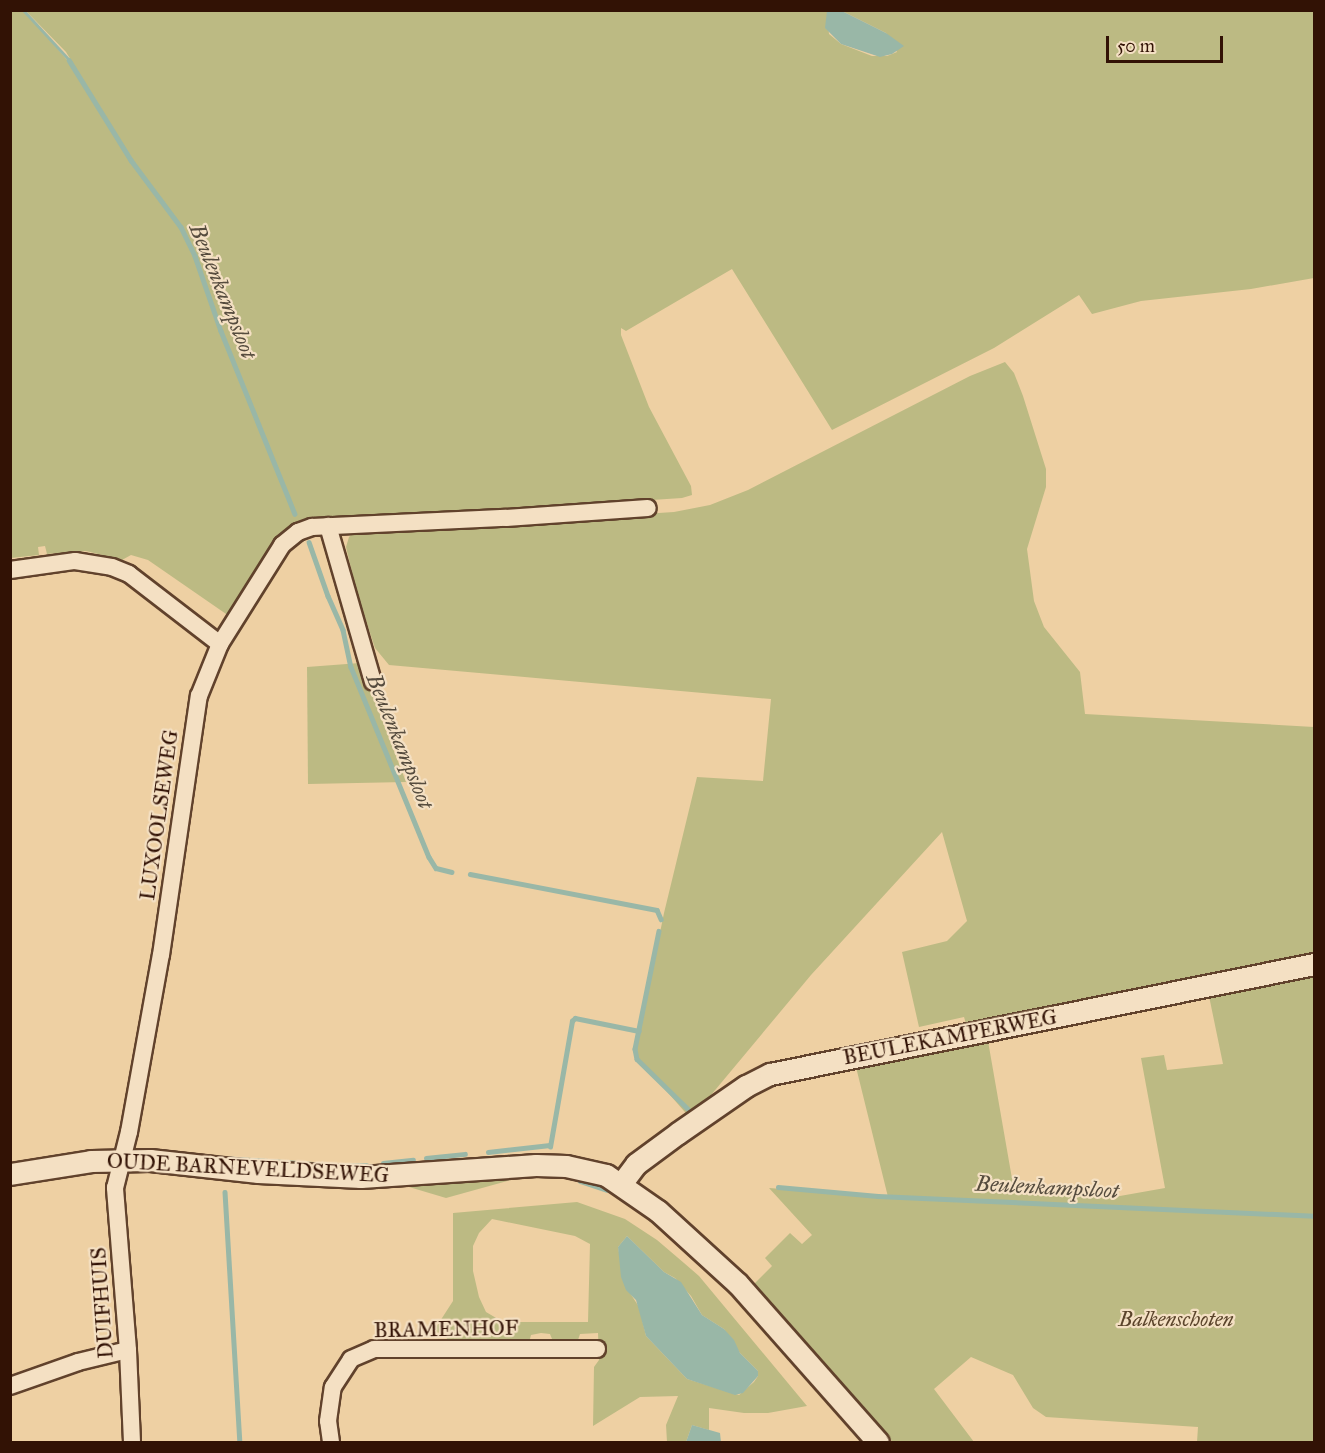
<!DOCTYPE html>
<style>
body{margin:0}
#map{position:relative;width:1325px;height:1453px;overflow:hidden;background:#eed0a3;font-family:"IM FELL Great Primer",serif}
div>[style]{position:absolute}
.green>*{inset:0;background:#bcba83}
.water>*{inset:0;background:#99b7a7}
.stream>*{height:4.5px;margin:-2.25px;padding:0 2.25px;transform-origin:2.25px;border-radius:2.25px;background:#99b7a7}
.roads{filter:drop-shadow(2px 0 #61422c) drop-shadow(-2px 0 #61422c) drop-shadow(0 2px #61422c) drop-shadow(0 -2px #61422c)}
.minor>*{height:16px;margin:-8px;padding:0 8px;transform-origin:8px;border-radius:8px;background:#f4e0c3}
.tertiary>*{height:21px;margin:-10.5px;padding:0 10.5px;transform-origin:10.5px;border-radius:10.5px;background:#f4e0c3}
span{translate:-50% -50%;white-space:nowrap;text-align:center;line-height:1.15;-webkit-text-stroke:4.5px #f4e0c3;paint-order:stroke}
.street-label{font-size:21px;color:#321205}
.park-label{font-size:21px;color:#5b442b;font-style:italic}
.water-label{font-size:22px;color:#564c3e;font-style:italic}
.frame{position:absolute;inset:0;border:12px solid #321205;pointer-events:none}
.scale{position:absolute;left:1106px;top:36px;width:117px;height:27px;box-sizing:border-box;border:3px solid #321205;border-top:0;padding-left:8px;font-size:18px;line-height:21px;white-space:nowrap;color:#321205;-webkit-text-stroke:4px #f4e0c3;paint-order:stroke}
</style>
<div id="map">
<div class="green">
<i style="clip-path:polygon(10px 11px,25px 11px,80px 75px,66px 52px,26px 11px,827px 11px,829px 34px,841px 44px,872px 56px,887px 56px,897px 52px,886px 33px,842px 11px,1314px 11px,1314px 278px,1251px 289px,1141px 301px,1092px 314px,1079px 295px,994px 348px,832px 430px,732px 269px,626px 331px,621px 328px,621px 335px,649px 407px,691px 486px,692px 495px,682px 498px,306px 523px,229px 616px,148px 560px,131px 555px,122px 560px,86px 551px,47px 554px,45px 546px,38px 547px,39px 555px,11px 558px)"></i>
<i style="clip-path:polygon(1005px 362px,1014px 373px,1023px 396px,1046px 469px,1046px 487px,1027px 549px,1034px 601px,1044px 627px,1080px 672px,1085px 714px,1314px 727px,1314px 957px,967px 1027px,964px 1017px,919px 1027px,902px 952px,947px 941px,967px 921px,942px 832px,811px 975px,691px 1119px,635px 1055px,664px 913px,697px 777px,763px 781px,771px 699px,389px 665px,375px 648px,357px 593px,346px 547px,349px 537px,353px 533px,674px 512px,710px 505px,748px 490px,970px 376px)"></i>
<i style="clip-path:polygon(360px 663px,406px 782px,308px 784px,307px 667px)"></i>
<i style="clip-path:polygon(1314px 974px,1314px 1442px,1197px 1442px,1198px 1427px,1046px 1417px,1033px 1408px,1013px 1375px,971px 1357px,934px 1389px,974px 1442px,893px 1442px,831px 1377px,752px 1286px,772px 1266px,765px 1258px,790px 1233px,802px 1244px,812px 1235px,769px 1188px,888px 1197px,856px 1067px,988px 1041px,1014px 1190px,1094px 1189px,1103px 1199px,1165px 1188px,1141px 1058px,1164px 1055px,1167px 1070px,1223px 1064px,1209px 996px)"></i>
<i style="clip-path:polygon(529px 1175px,446px 1198px,399px 1184px)"></i>
<i style="clip-path:polygon(evenodd,577px 1202px,625px 1219px,657px 1240px,684px 1263px,699px 1276px,807px 1406px,768px 1413px,744px 1413px,709px 1408px,709px 1430px,692px 1425px,686px 1442px,667px 1442px,666px 1425px,678px 1396px,640px 1397px,593px 1426px,594px 1367px,599px 1360px,598px 1333px,580px 1334px,577px 1343px,554px 1344px,550px 1334px,541px 1333px,531px 1335px,529px 1343px,448px 1342px,445px 1333px,433px 1332px,453px 1301px,453px 1213px,577px 1202px,492px 1219px,575px 1236px,590px 1244px,588px 1322px,503px 1322px,486px 1312px,479px 1297px,473px 1271px,473px 1246px,479px 1233px,492px 1219px,577px 1202px,627px 1236px,664px 1272px,675px 1278px,691px 1296px,702px 1315px,724px 1329px,740px 1353px,758px 1371px,758px 1376px,754px 1382px,739px 1395px,687px 1379px,646px 1336px,639px 1307px,630px 1293px,620px 1258px,618px 1247px,627px 1236px)"></i>
</div>
<div class="water">
<i style="clip-path:polygon(22px 11px,26px 11px,73px 62px,70px 63px)"></i>
<i style="clip-path:polygon(827px 11px,842px 11px,886px 33px,904px 46px,892px 54px,880px 57px,841px 44px,825px 28px)"></i>
<i style="clip-path:polygon(627px 1236px,664px 1272px,681px 1282px,702px 1315px,724px 1329px,734px 1340px,740px 1353px,758px 1371px,758px 1376px,743px 1393px,735px 1395px,687px 1379px,646px 1336px,636px 1300px,626px 1290px,621px 1277px,618px 1247px)"></i>
<i style="clip-path:polygon(692px 1425px,720px 1433px,721px 1442px,686px 1442px)"></i>
</div>
<div class="stream">
<i style="left:69px;top:60px;width:118px;rotate:58.2deg"></i>
<i style="left:131px;top:160px;width:84px;rotate:53.3deg"></i>
<i style="left:181px;top:227px;width:32px;rotate:64deg"></i>
<i style="left:195px;top:256px;width:79px;rotate:70.9deg"></i>
<i style="left:221px;top:331px;width:197px;rotate:68deg"></i>
<i style="left:309px;top:542px;width:57px;rotate:70.6deg"></i>
<i style="left:328px;top:596px;width:37px;rotate:66deg"></i>
<i style="left:343px;top:630px;width:38px;rotate:78deg"></i>
<i style="left:351px;top:667px;width:205px;rotate:67.7deg"></i>
<i style="left:429px;top:857px;width:13px;rotate:58deg"></i>
<i style="left:436px;top:868px;width:16px;rotate:14deg"></i>
<i style="left:470px;top:874px;width:190px;rotate:10.9deg"></i>
<i style="left:657px;top:910px;width:10px;rotate:66deg"></i>
<i style="left:659px;top:931px;width:120px;rotate:101.5deg"></i>
<i style="left:635px;top:1049px;width:10px;rotate:79deg"></i>
<i style="left:637px;top:1059px;width:71px;rotate:44.4deg"></i>
<i style="left:550px;top:1147px;width:128px;rotate:-80.1deg"></i>
<i style="left:572px;top:1021px;width:4px;rotate:-45deg"></i>
<i style="left:575px;top:1018px;width:65px;rotate:11.5deg"></i>
<i style="left:488px;top:1152px;width:62px;rotate:-6.4deg"></i>
<i style="left:222px;top:1158px;width:91px;rotate:3.8deg"></i>
<i style="left:426px;top:1158px;width:39px;rotate:-6deg"></i>
<i style="left:383px;top:1163px;width:30px;rotate:-6deg"></i>
<i style="left:341px;top:1166px;width:25px;rotate:-2deg"></i>
<i style="left:580px;top:1181px;width:28px;rotate:18deg"></i>
<i style="left:778px;top:1187px;width:100px;rotate:5.1deg"></i>
<i style="left:878px;top:1196px;width:436px;rotate:2.6deg"></i>
<i style="left:225px;top:1192px;width:250px;rotate:86.6deg"></i>
</div>
<div class="roads">
<div class="minor">
<i style="left:328px;top:526px;width:162px;rotate:73.9deg"></i>
<i style="left:10px;top:570px;width:66px;rotate:-7.9deg"></i>
<i style="left:75px;top:561px;width:37px;rotate:9deg"></i>
<i style="left:112px;top:567px;width:18px;rotate:22deg"></i>
<i style="left:129px;top:574px;width:115px;rotate:37.6deg"></i>
<i style="left:10px;top:1386px;width:72px;rotate:-19.4deg"></i>
<i style="left:78px;top:1362px;width:51px;rotate:-13.5deg"></i>
<i style="left:132px;top:1442px;width:92px;rotate:-92.5deg"></i>
<i style="left:128px;top:1350px;width:163px;rotate:-94.6deg"></i>
<i style="left:115px;top:1188px;width:58px;rotate:-76deg"></i>
<i style="left:129px;top:1132px;width:180px;rotate:-79.8deg"></i>
<i style="left:161px;top:955px;width:262px;rotate:-81.7deg"></i>
<i style="left:199px;top:696px;width:56px;rotate:-68deg"></i>
<i style="left:220px;top:644px;width:117px;rotate:-57.9deg"></i>
<i style="left:282px;top:545px;width:21px;rotate:-39deg"></i>
<i style="left:298px;top:532px;width:15px;rotate:-20deg"></i>
<i style="left:312px;top:527px;width:194px;rotate:-2.7deg"></i>
<i style="left:506px;top:518px;width:142px;rotate:-4deg"></i>
<i style="left:331px;top:1442px;width:21px;rotate:-98deg"></i>
<i style="left:328px;top:1421px;width:34px;rotate:-82deg"></i>
<i style="left:333px;top:1387px;width:33px;rotate:-57deg"></i>
<i style="left:351px;top:1359px;width:25px;rotate:-23deg"></i>
<i style="left:374px;top:1349px;width:223px"></i>
</div>
<div class="tertiary">
<i style="left:10px;top:1174px;width:82px;rotate:-9.1deg"></i>
<i style="left:91px;top:1161px;width:59px;rotate:-1deg"></i>
<i style="left:150px;top:1160px;width:109px;rotate:6.3deg"></i>
<i style="left:258px;top:1172px;width:103px;rotate:2.8deg"></i>
<i style="left:361px;top:1177px;width:175px;rotate:-3.9deg"></i>
<i style="left:536px;top:1165px;width:30px;rotate:2deg"></i>
<i style="left:566px;top:1166px;width:41px;rotate:12.7deg"></i>
<i style="left:606px;top:1175px;width:63px;rotate:34.7deg"></i>
<i style="left:658px;top:1211px;width:108px;rotate:42.4deg"></i>
<i style="left:738px;top:1284px;width:211px;rotate:48.5deg"></i>
<i style="left:621px;top:1184px;width:25px;rotate:-53deg"></i>
<i style="left:636px;top:1164px;width:52px;rotate:-36.4deg"></i>
<i style="left:678px;top:1133px;width:83px;rotate:-34.7deg"></i>
<i style="left:746px;top:1086px;width:27px;rotate:-27deg"></i>
<i style="left:770px;top:1074px;width:555px;rotate:-11.43deg"></i>
</div>
</div>
<div class="street-label">
<span style="left:159px;top:815px;rotate:-82deg">LUXOOLSEWEG</span>
<span style="left:950px;top:1037px;rotate:-11deg">BEULEKAMPERWEG</span>
<span style="left:248px;top:1168px;rotate:3deg">OUDE BARNEVELDSEWEG</span>
<span style="left:102px;top:1303px;rotate:-94deg">DUIFHUIS</span>
<span style="left:446px;top:1329px;rotate:-1deg">BRAMENHOF</span>
</div>
<div class="park-label">
<span style="left:1176px;top:1319px">Balkenschoten</span>
</div>
<div class="water-label">
<span style="left:223px;top:291px;rotate:68deg">Beulenkampsloot</span>
<span style="left:400px;top:741px;rotate:68deg">Beulenkampsloot</span>
<span style="left:1047px;top:1187px;rotate:3deg">Beulenkampsloot</span>
</div>
<div class="frame"></div>
<div class="scale">50 m</div>
</div>
